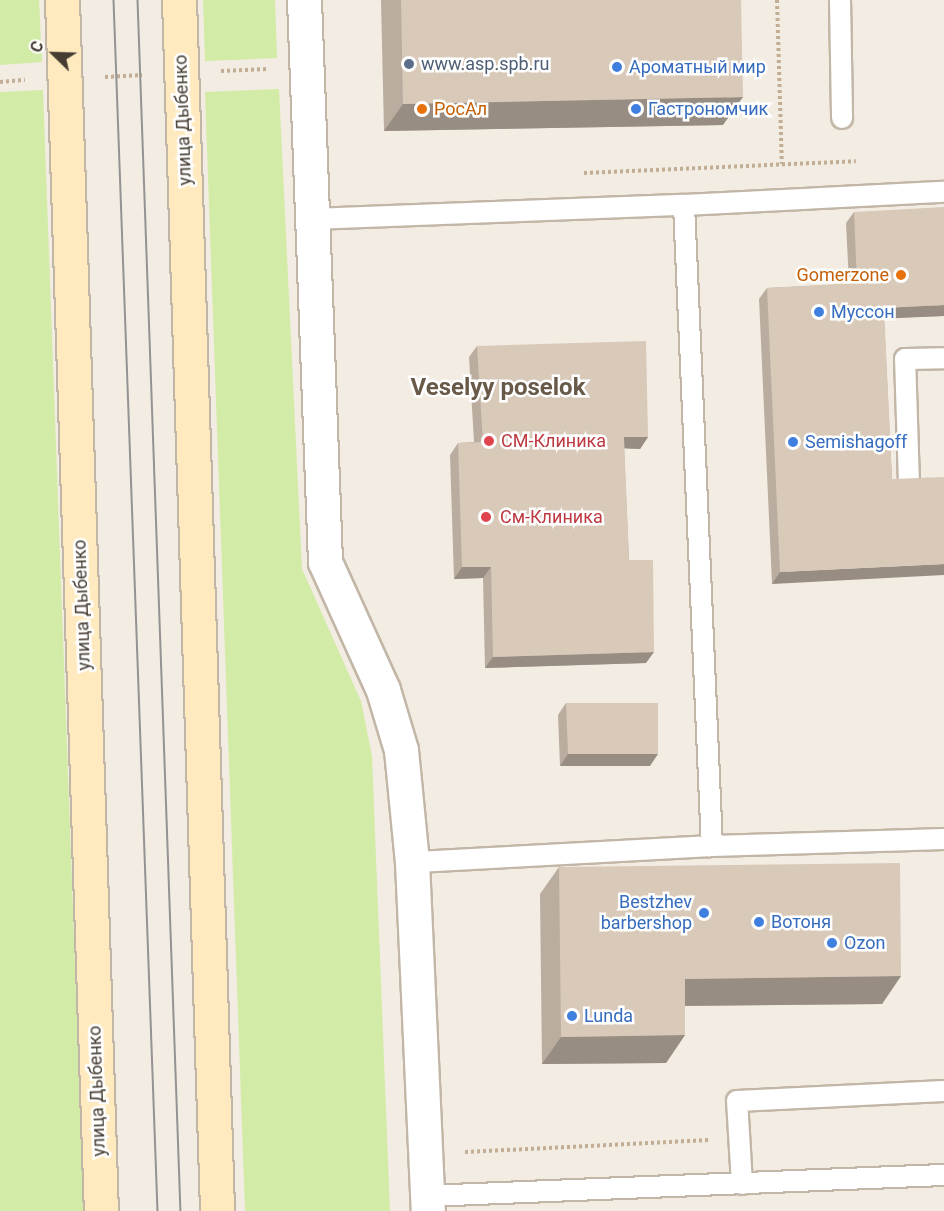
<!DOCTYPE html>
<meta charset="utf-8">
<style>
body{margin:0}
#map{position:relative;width:944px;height:1211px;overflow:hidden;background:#f3ece2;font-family:Roboto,sans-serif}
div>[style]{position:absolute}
.green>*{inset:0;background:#d2eba6}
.path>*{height:4px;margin-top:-2px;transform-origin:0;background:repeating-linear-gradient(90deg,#c2ae94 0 3px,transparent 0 6px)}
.roads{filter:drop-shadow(2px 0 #c2b6a7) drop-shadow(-2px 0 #c2b6a7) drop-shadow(0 2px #c2b6a7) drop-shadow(0 -2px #c2b6a7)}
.service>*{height:20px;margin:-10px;padding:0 10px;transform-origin:10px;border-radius:10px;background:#fff}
.minor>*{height:33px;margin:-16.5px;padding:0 16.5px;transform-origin:16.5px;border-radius:16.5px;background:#fff}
.secondary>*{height:33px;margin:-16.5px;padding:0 16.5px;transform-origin:16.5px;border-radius:16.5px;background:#ffeac0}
.tram>*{height:1.5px;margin:-0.75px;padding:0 0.75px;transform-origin:0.75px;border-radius:0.75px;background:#939393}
.wall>*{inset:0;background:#baad9f}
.shaded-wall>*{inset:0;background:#978d82}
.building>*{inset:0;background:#d8c9b9}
.dots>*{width:16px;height:16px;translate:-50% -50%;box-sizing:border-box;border:3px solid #fff;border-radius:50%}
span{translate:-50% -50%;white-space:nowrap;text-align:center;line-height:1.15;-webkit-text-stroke:5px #fff;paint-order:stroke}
.service-label{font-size:18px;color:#4e5e75}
.left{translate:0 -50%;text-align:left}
.shop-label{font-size:18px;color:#366cbe}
.right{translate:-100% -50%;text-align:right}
.food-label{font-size:18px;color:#c56008}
.street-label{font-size:18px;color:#453c32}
.health-label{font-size:18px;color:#be3a42}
.district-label{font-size:24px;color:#685948;font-weight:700}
.north{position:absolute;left:24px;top:24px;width:60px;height:60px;-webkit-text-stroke:4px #fff;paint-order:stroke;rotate:293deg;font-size:16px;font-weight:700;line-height:24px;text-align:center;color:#453c32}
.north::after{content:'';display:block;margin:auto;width:21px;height:27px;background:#453c32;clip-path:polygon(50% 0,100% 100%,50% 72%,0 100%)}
</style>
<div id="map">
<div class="green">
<i style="clip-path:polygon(0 0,39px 0,42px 62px,0 65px)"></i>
<i style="clip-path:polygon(203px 0,275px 0,277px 58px,205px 61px)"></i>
<i style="clip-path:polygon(279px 89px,302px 569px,361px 701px,372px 756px,390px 1211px,245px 1211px,205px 92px)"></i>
<i style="clip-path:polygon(43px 90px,84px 1211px,0 1211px,0 92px)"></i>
</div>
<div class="path">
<i style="left:777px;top:0;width:164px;rotate:88.3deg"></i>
<i style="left:221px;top:71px;width:47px;rotate:-2.4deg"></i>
<i style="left:105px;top:77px;width:37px;rotate:-3deg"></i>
<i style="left:0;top:82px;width:25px;rotate:-5deg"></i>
<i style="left:584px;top:173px;width:272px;rotate:-2.5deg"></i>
<i style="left:465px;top:1152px;width:244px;rotate:-2.8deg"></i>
</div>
<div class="roads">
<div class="service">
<i style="left:840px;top:0;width:118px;rotate:89deg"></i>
<i style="left:684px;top:205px;width:260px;rotate:-2.9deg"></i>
<i style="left:312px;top:219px;width:372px;rotate:-2.2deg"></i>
<i style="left:684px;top:205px;width:642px;rotate:87.5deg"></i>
<i style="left:712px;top:846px;width:300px;rotate:176.9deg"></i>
<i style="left:909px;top:484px;width:125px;rotate:-91.8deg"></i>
<i style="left:905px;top:359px;width:39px;rotate:-1deg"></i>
<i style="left:712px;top:846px;width:232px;rotate:-1.7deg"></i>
<i style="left:742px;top:1184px;width:83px;rotate:-93.4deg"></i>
<i style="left:737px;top:1101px;width:207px;rotate:-2.8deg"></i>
<i style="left:427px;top:1196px;width:517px;rotate:-2.33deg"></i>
</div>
<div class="minor">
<i style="left:304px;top:0;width:562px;rotate:87.86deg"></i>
<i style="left:325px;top:562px;width:141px;rotate:65.6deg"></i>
<i style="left:383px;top:690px;width:63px;rotate:73.3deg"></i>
<i style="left:401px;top:750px;width:113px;rotate:84.4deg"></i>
<i style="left:412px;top:862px;width:349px;rotate:87.4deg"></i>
</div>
<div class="secondary">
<i style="left:62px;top:0;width:1212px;rotate:88.16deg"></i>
<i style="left:179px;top:0;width:1212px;rotate:88.2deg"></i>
</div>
</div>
<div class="tram">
<i style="left:114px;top:0;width:1212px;rotate:87.92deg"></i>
<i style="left:138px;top:0;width:1212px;rotate:87.97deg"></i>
</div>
<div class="wall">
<i style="clip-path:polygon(381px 0,741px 0,723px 125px,384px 131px)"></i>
<i style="clip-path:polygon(854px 212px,944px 316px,884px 318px,892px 479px,772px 584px,759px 299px,767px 288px,849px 284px,846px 223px)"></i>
<i style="clip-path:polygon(477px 346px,648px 437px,640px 449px,624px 448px,629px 560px,646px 663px,485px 668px,483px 578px,454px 579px,450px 455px,458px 443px,474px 442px,469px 357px)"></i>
<i style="clip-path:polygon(566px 703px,650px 766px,560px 766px,558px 715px)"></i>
<i style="clip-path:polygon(559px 867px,901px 976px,882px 1004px,685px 1006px,685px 1035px,666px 1063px,542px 1064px,540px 894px)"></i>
</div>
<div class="shaded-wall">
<i style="clip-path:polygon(743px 97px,723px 125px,384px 131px,403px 104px)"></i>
<i style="clip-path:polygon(944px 305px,944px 316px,876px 319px,884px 308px)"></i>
<i style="clip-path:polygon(624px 437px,648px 437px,640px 449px,616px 448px)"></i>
<i style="clip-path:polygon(944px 564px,944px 575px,772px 584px,780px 572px)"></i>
<i style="clip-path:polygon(462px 567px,491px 567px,483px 578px,454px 579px)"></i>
<i style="clip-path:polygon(654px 652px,646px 663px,485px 668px,493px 657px)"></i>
<i style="clip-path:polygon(568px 754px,658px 754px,650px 766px,560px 766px)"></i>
<i style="clip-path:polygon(901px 976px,882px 1004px,665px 1006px,685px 979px)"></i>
<i style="clip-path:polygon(685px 1035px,666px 1063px,542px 1064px,561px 1037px)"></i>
</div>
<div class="building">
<i style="clip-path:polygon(401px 0,741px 0,743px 97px,403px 104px)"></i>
<i style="clip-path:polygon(944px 207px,944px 305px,884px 308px,892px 479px,944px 477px,944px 564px,780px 572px,767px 288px,857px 283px,854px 212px)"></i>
<i style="clip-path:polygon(646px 341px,648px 437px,624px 437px,629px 560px,653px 560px,654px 652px,493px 657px,491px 567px,462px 567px,458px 443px,483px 442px,477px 346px)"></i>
<i style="clip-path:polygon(566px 703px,658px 703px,658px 754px,568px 754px)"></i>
<i style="clip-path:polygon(900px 863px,901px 976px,685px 979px,685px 1035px,561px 1037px,559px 867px)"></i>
</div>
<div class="dots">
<i style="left:409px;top:64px;background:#5c6f8a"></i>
<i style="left:617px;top:67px;background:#3f7fe0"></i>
<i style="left:422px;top:109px;background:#e8710a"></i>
<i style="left:636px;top:109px;background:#3f7fe0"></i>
<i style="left:901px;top:275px;background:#e8710a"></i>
<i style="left:819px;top:312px;background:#3f7fe0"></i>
<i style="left:489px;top:441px;background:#e0444e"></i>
<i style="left:793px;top:442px;background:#3f7fe0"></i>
<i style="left:486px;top:517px;background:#e0444e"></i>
<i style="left:704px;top:913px;background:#3f7fe0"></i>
<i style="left:759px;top:922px;background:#3f7fe0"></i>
<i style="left:832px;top:943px;background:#3f7fe0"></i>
<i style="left:572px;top:1016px;background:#3f7fe0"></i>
</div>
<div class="service-label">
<span class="left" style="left:421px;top:64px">www.asp.spb.ru</span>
</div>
<div class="shop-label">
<span class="left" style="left:629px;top:67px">Ароматный мир</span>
<span class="left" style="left:648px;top:109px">Гастрономчик</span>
<span class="left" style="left:831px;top:312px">Муссон</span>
<span class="left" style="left:805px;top:442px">Semishagoff</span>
<span class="right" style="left:692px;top:913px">Bestzhev<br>barbershop</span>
<span class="left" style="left:771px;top:922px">Вотоня</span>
<span class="left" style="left:844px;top:943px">Ozon</span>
<span class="left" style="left:584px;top:1016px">Lunda</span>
</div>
<div class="food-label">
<span class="left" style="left:434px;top:109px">РосАл</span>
<span class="right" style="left:889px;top:275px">Gomerzone</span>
</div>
<div class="street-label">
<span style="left:183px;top:120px;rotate:-92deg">улица Дыбенко</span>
<span style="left:82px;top:605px;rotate:-92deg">улица Дыбенко</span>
<span style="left:97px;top:1091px;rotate:-92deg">улица Дыбенко</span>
</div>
<div class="health-label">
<span class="left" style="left:501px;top:441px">СМ-Клиника</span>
<span class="left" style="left:500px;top:517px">См-Клиника</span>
</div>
<div class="district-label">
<span style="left:498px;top:388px">Veselyy poselok</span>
</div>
<div class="north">С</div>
</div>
